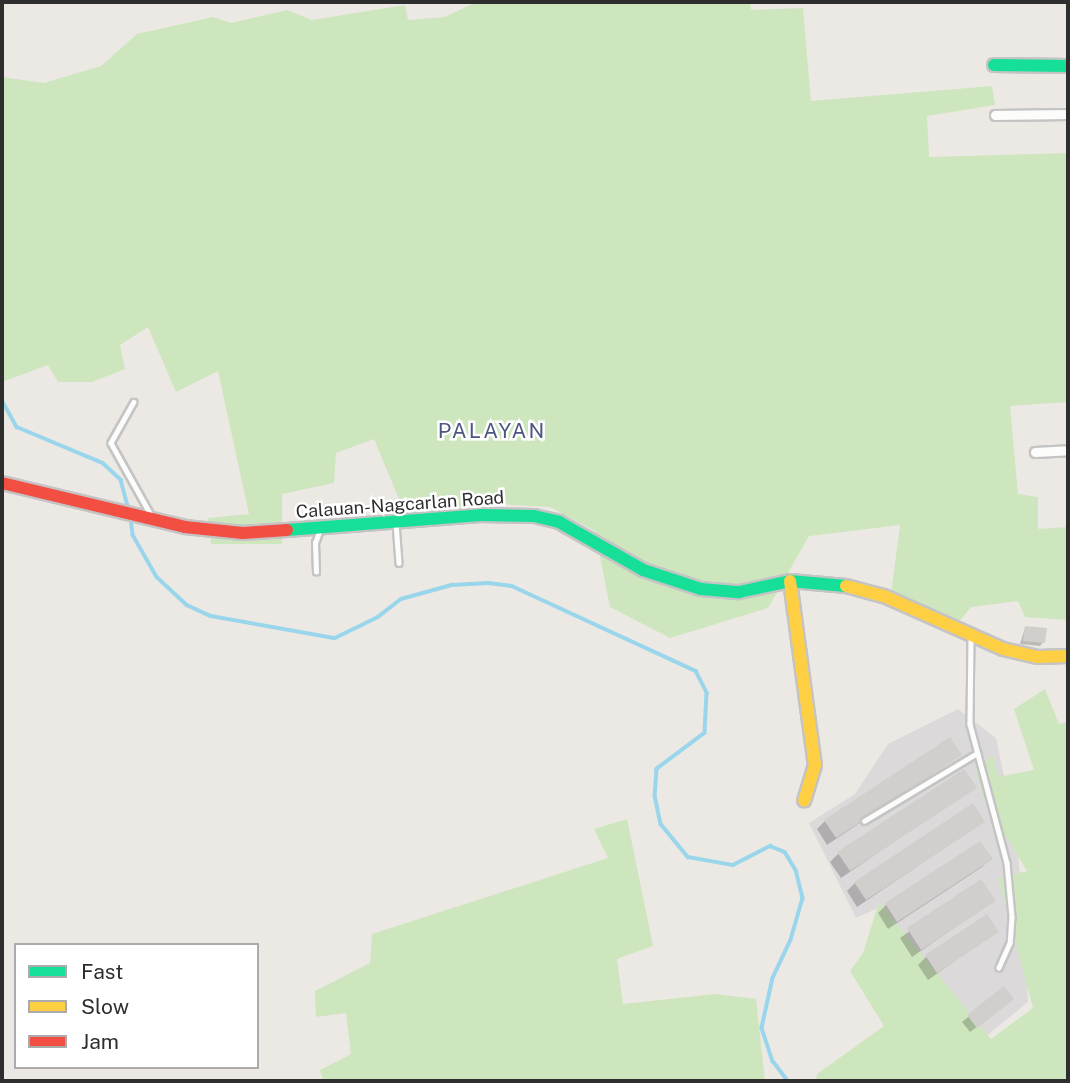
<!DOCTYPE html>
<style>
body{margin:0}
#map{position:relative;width:1070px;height:1083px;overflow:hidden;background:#ece8e4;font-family:"Public Sans",sans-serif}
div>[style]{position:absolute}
.industrial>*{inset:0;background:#dcd9db}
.green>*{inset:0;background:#cee6be}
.shadow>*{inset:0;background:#0003}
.stream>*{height:3.5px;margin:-1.75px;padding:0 1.75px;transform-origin:1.75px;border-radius:1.75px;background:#99d6ec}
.building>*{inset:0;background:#d1cecb}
.roads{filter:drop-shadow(2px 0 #c5c4c5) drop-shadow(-2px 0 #c5c4c5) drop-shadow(0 2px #c5c4c5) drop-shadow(0 -2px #c5c4c5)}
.lane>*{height:4.5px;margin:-2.25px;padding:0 2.25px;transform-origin:2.25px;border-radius:2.25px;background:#fcfcfb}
.street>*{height:9px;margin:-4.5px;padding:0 4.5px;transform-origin:4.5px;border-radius:4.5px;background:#fcfcfb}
.fast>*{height:12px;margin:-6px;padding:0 6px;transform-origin:6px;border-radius:6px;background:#16e098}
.slow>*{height:12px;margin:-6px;padding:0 6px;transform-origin:6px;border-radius:6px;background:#ffcf43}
.jam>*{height:12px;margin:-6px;padding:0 6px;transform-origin:6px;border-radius:6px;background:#f24e42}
span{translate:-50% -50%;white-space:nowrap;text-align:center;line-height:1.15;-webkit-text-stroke:5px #fff;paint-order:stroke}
.street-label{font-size:18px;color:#2e2e2e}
.quarter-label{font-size:21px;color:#4d5680;letter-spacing:2px}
.frame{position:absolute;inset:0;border:4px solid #2e2e2e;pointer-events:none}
.legend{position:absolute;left:14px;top:943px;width:245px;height:126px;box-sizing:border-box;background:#fff;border:2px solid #ababab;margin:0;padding:9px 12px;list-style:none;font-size:21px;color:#2e2e2e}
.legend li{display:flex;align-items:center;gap:14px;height:35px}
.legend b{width:35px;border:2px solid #ababab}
</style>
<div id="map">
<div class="industrial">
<i style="clip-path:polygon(958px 709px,996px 738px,1016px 832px,1025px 929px,1028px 1002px,973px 1047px,878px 908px,856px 918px,809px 823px,855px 794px,888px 744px)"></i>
</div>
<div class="green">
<i style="clip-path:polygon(476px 2px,750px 2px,751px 10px,803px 8px,811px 101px,992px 86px,995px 105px,927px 116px,929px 157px,1068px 153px,1068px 402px,1010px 406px,1018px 494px,1038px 497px,1038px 529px,1068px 527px,1068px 620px,1025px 617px,1018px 601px,971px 607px,958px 623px,891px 594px,900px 525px,809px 536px,768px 608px,670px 638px,610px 607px,595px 531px,550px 507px,496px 504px,404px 511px,374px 439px,336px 453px,334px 483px,282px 494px,282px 544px,211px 544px,208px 518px,249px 514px,218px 371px,176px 392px,148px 327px,120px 345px,125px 369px,92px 382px,58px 382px,48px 365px,2px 382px,2px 77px,44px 83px,101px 66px,137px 34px,213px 17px,231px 23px,287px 10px,312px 20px,405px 5px,408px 20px,445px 17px)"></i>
<i style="clip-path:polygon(1045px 689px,1059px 724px,1068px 722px,1068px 1081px,816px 1081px,817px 1074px,884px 1026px,850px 971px,863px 953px,879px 902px,991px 1039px,1033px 1008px,998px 878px,1027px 871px,983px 799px,976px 770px,993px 755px,998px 777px,1034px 770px,1014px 709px)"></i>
<i style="clip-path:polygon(627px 819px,653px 946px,617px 959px,623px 1004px,715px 994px,756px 999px,765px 1081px,323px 1081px,320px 1070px,351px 1054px,346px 1013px,316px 1017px,315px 991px,370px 963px,372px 934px,608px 858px,594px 829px)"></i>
</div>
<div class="shadow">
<i style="clip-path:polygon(1025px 628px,1043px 642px,1040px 646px,1020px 644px)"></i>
<i style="clip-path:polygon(960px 755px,827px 845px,817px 829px,825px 821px)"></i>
<i style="clip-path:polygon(974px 787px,841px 878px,830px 862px,838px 854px)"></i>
<i style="clip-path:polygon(983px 822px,857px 907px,847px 891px,855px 883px)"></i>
<i style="clip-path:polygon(980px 843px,990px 859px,982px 867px,888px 929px,878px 913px,886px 905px)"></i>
<i style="clip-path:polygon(981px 882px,993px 901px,912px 957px,900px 938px)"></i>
<i style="clip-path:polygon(997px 931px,928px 980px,918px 965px,927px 956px)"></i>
<i style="clip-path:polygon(1004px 988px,1006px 1005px,970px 1032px,962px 1022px)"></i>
</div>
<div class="stream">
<i style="left:2px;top:400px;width:31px;rotate:61deg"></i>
<i style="left:17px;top:427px;width:93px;rotate:22.7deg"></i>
<i style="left:103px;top:463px;width:25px;rotate:43deg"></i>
<i style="left:121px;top:480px;width:31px;rotate:75deg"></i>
<i style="left:131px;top:518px;width:17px;rotate:83deg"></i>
<i style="left:133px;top:535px;width:48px;rotate:60.3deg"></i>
<i style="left:157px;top:577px;width:41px;rotate:43deg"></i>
<i style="left:187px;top:605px;width:26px;rotate:25deg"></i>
<i style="left:211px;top:616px;width:126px;rotate:10.1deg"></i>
<i style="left:335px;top:638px;width:48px;rotate:-26deg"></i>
<i style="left:378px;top:617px;width:29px;rotate:-38deg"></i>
<i style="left:401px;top:599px;width:53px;rotate:-15.4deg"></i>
<i style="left:452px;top:585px;width:36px;rotate:-3deg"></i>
<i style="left:488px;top:583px;width:24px;rotate:7deg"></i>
<i style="left:512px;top:586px;width:203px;rotate:24.8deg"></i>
<i style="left:696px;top:671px;width:25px;rotate:63deg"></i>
<i style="left:707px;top:693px;width:40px;rotate:92.9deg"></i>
<i style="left:705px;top:733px;width:60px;rotate:143.1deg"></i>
<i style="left:657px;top:769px;width:27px;rotate:94deg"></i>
<i style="left:655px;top:796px;width:29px;rotate:78deg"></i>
<i style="left:661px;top:824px;width:43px;rotate:50.7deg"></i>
<i style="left:688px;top:857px;width:46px;rotate:10.1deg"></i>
<i style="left:733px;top:865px;width:42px;rotate:-27.2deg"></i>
<i style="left:770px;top:846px;width:16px;rotate:22deg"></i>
<i style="left:785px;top:852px;width:21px;rotate:59deg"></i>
<i style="left:796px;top:870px;width:29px;rotate:76deg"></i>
<i style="left:803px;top:898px;width:44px;rotate:105.9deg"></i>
<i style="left:791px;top:940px;width:42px;rotate:115.3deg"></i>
<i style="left:773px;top:978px;width:51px;rotate:102.4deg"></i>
<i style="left:762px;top:1028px;width:35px;rotate:72deg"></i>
<i style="left:773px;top:1061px;width:25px;rotate:53deg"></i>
</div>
<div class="building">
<i style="clip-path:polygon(1025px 626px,1047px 628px,1045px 643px,1023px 641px)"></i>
<i style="clip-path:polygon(950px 737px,962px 755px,836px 838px,824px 820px)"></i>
<i style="clip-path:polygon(964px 769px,977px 788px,850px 871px,837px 852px)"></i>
<i style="clip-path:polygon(973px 803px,985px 822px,866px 900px,854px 882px)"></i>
<i style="clip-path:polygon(980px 841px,993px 859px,897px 922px,885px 903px)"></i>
<i style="clip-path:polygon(981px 879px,996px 901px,921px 950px,907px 928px)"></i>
<i style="clip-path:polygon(987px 914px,999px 932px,937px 973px,925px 955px)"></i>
<i style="clip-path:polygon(1004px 986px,1014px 999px,977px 1028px,967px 1015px)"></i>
</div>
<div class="roads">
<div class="lane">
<i style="left:134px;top:402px;width:47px;rotate:119.3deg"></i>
<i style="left:111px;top:443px;width:82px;rotate:60.9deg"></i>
<i style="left:396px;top:523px;width:40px;rotate:85.7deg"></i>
<i style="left:316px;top:572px;width:29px;rotate:-92deg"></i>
<i style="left:315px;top:543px;width:15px;rotate:-70deg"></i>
<i style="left:971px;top:638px;width:86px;rotate:90.7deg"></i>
<i style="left:970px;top:724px;width:144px;rotate:75.1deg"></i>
<i style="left:1007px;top:863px;width:54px;rotate:84.7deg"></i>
<i style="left:1012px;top:917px;width:26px;rotate:94deg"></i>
<i style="left:1010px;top:943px;width:27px;rotate:114deg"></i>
<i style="left:864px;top:821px;width:132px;rotate:-31deg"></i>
</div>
<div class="street">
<i style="left:995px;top:115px;width:73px;rotate:-0.8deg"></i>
<i style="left:1035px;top:452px;width:33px;rotate:-3deg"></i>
</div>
<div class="fast">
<i style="left:994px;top:65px;width:74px;rotate:0.8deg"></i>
<i style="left:287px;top:530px;width:194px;rotate:-4.4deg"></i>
<i style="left:480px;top:515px;width:54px;rotate:1.1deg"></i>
<i style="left:534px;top:516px;width:26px;rotate:13deg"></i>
<i style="left:559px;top:522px;width:97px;rotate:29.7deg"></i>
<i style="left:643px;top:570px;width:61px;rotate:18.1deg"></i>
<i style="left:701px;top:589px;width:38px;rotate:5deg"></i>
<i style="left:739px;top:592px;width:52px;rotate:-12.2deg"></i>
<i style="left:790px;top:581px;width:56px;rotate:5.1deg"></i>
</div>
<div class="slow">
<i style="left:790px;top:581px;width:186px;rotate:82.3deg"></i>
<i style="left:815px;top:765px;width:37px;rotate:107deg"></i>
<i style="left:846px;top:586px;width:39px;rotate:15deg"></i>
<i style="left:884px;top:596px;width:130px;rotate:24deg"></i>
<i style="left:1003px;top:649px;width:36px;rotate:13deg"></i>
<i style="left:1038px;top:657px;width:30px;rotate:-2deg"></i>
</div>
<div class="jam">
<i style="left:2px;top:483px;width:188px;rotate:13.5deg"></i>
<i style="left:185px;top:527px;width:58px;rotate:5.9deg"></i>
<i style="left:243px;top:533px;width:44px;rotate:-3.9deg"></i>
</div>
</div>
<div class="street-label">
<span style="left:400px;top:505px;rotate:-4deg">Calauan-Nagcarlan Road</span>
</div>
<div class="quarter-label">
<span style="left:492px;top:431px">PALAYAN</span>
</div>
<div class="frame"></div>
<ul class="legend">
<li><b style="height:9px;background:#16e098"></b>Fast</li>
<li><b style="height:9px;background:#ffcf43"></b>Slow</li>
<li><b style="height:9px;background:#f24e42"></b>Jam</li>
</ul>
</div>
